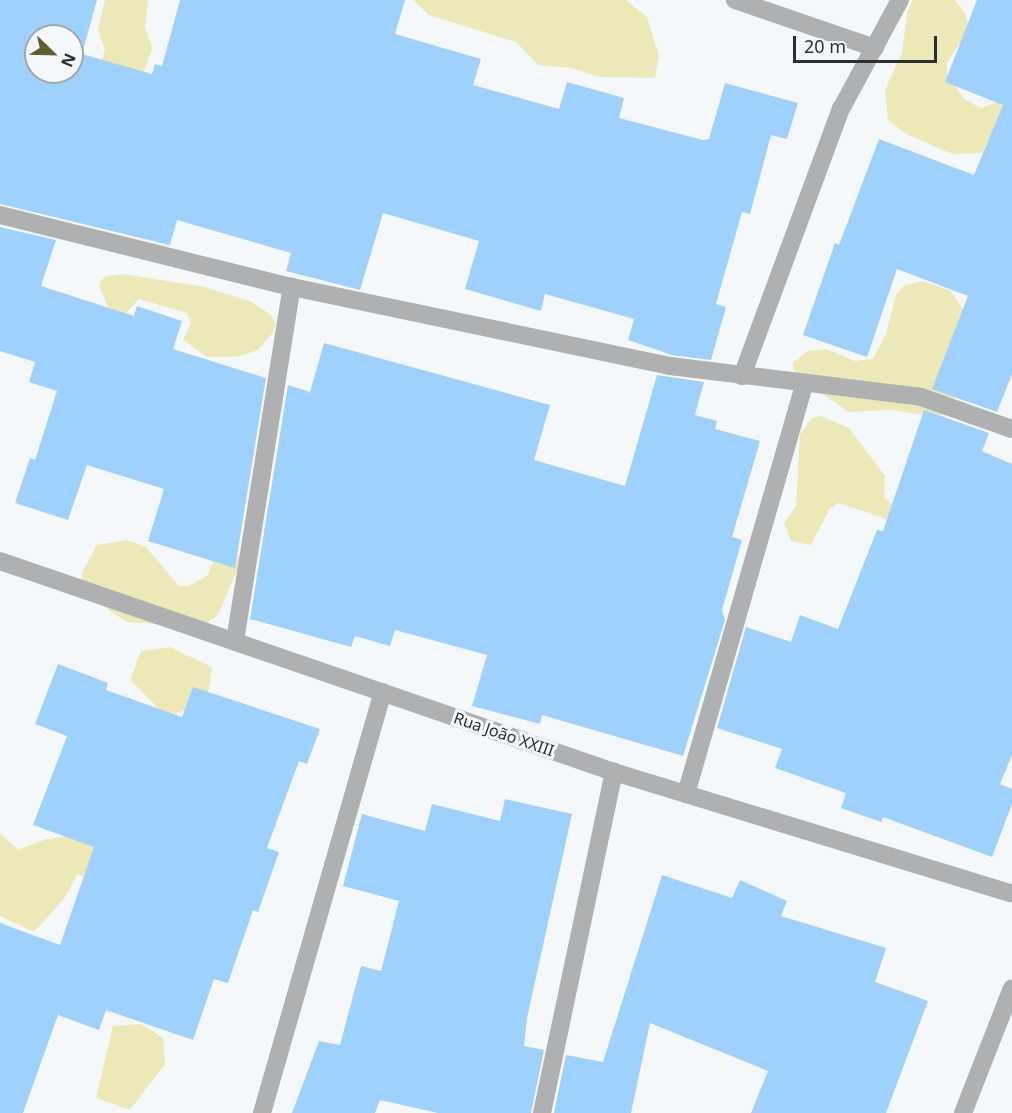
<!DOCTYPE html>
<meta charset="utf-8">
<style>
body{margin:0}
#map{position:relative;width:1012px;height:1113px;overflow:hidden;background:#f5f8fa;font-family:"Noto Sans",sans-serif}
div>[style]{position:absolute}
.green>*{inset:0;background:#ede9b6}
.building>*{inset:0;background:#9ed1fe}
.service>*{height:18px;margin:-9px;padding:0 9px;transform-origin:9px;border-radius:9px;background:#afb0b1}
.minor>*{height:18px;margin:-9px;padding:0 9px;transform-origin:9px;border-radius:9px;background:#afb0b1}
span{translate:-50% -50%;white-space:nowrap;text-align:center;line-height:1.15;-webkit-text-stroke:6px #f5f8fa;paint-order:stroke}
.street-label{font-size:16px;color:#2d2e2f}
.north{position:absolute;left:24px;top:24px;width:60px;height:60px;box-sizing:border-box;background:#f5f8fa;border:2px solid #a5a7a9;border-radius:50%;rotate:113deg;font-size:16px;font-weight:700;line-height:24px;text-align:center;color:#2d2e2f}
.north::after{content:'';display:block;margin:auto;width:21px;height:27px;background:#625e2a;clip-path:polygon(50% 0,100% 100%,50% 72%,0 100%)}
.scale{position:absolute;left:793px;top:36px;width:144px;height:27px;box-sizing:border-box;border:3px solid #2d2e2f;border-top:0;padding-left:8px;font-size:18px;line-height:21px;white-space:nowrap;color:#2d2e2f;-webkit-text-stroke:4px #f5f8fa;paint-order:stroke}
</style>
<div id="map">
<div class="green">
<i style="clip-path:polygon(105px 0,148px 0,145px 28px,153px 48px,133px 97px,97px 78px,105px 49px,98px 30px)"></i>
<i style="clip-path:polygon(413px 0,626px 0,647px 17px,659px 56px,655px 78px,600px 77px,571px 68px,538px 65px,516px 42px,429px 15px)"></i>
<i style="clip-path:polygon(913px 0,955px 0,965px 14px,970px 28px,947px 63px,947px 74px,964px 99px,981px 108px,1012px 96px,982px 153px,952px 154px,906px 134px,888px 120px,885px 90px,902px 53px,907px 13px)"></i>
<i style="clip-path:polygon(123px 274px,205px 287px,252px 302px,271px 315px,276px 324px,272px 334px,258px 350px,237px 357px,207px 357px,183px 340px,191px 323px,187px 313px,139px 299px,126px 313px,111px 314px,99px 286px,103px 277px)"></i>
<i style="clip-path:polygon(922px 281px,950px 290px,967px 315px,956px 395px,947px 413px,937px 417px,891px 410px,849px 412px,797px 377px,792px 363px,808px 351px,826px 349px,855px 361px,873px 359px,886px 334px,896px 295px,903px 286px)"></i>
<i style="clip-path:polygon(821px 416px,849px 428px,885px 476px,884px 497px,894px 506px,904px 525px,839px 503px,830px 508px,811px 545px,791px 541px,784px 523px,796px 506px,800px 434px,812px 418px)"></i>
<i style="clip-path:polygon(127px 540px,146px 547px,179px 586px,188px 586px,207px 576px,220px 548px,229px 540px,239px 558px,238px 568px,218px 615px,201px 627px,127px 622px,110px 611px,82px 583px,82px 573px,97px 545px)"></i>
<i style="clip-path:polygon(170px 647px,212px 667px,207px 702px,167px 717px,130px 680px,141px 651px)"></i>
<i style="clip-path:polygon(0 833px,18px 850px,46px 839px,98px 833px,96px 882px,77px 874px,64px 899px,34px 932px,0 916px)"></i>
<i style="clip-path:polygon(141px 1024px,163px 1038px,165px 1064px,130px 1110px,96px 1098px,113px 1026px)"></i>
</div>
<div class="building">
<i style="clip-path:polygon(evenodd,0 0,97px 0,82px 54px,152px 74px,155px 64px,162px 66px,180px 0,405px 0,395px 34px,481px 59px,473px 85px,559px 109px,567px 82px,624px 98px,619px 118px,703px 140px,709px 139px,725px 83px,798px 103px,787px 139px,771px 135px,750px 214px,742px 212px,716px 304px,726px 307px,711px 360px,672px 355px,628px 340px,634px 319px,545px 294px,541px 311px,465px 289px,479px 241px,383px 213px,360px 290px,286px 271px,291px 253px,177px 220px,170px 245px,0 204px,0 0,36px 36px,72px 36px,72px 72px,36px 72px,36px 36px)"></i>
<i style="clip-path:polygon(977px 0,1012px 0,1012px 374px,997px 412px,932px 389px,968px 296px,897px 269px,867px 357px,803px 335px,835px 243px,839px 245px,879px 139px,974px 175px,1003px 105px,945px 82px)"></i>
<i style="clip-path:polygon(0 227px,56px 240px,41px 286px,134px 316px,137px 306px,182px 321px,173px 349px,266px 378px,235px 568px,148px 541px,164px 489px,87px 465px,68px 520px,15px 503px,30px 458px,35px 460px,57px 391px,29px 382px,35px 362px,0 351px)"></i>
<i style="clip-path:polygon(324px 343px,550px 405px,534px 460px,625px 486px,657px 375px,704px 382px,695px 415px,717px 421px,715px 429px,760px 441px,732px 537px,742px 540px,722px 610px,725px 620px,683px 756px,542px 715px,540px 724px,472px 706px,487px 655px,395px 630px,390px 646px,355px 636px,351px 647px,250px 619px,288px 385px,310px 392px)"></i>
<i style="clip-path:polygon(924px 410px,989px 433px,982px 451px,1012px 464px,1012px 755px,1000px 784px,1012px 789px,1012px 804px,992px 857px,883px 817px,881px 822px,841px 808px,846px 793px,775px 768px,782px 749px,717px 728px,746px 627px,791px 642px,800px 615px,838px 629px,877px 530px,883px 531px)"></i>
<i style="clip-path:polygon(58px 664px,108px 683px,106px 690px,182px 717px,193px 687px,320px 729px,307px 764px,299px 761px,267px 848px,279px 852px,258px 912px,253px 910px,228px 983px,214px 979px,193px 1040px,106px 1010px,99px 1030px,58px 1015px,23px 1113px,0 1113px,0 923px,60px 945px,94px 847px,33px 825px,67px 736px,35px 724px)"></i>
<i style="clip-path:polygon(505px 799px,572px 814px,527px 1018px,524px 1046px,544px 1050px,531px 1113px,438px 1113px,380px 1100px,375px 1113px,292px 1113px,319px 1041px,340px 1045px,361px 966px,381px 971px,399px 901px,343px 886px,362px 814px,425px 831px,432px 804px,500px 821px)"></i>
<i style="clip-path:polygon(662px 875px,732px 898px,740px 880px,787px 901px,781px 916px,886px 948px,875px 982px,928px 1001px,886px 1113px,751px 1113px,768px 1071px,650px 1023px,631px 1113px,554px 1113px,566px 1055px,603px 1062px)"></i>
</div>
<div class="service">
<i style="left:542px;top:1113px;width:349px;rotate:-78.1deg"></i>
<i style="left:963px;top:1113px;width:134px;rotate:-68.6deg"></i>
</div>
<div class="minor">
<i style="left:735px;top:0;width:148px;rotate:18.9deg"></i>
<i style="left:0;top:215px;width:301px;rotate:13.9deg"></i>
<i style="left:292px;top:287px;width:386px;rotate:11.8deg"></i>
<i style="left:670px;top:366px;width:253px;rotate:7deg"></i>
<i style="left:921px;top:397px;width:96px;rotate:19.4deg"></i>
<i style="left:742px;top:376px;width:285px;rotate:-69.7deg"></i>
<i style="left:841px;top:109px;width:124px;rotate:-61.6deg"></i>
<i style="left:0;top:561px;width:649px;rotate:18.97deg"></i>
<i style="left:614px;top:772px;width:416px;rotate:17deg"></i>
<i style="left:235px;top:641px;width:359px;rotate:-80.9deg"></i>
<i style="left:686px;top:794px;width:428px;rotate:-73.9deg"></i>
<i style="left:262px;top:1113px;width:438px;rotate:-74deg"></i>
</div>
<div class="street-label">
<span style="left:504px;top:734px;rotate:19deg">Rua João XXIII</span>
</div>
<div class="north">N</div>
<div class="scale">20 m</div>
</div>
